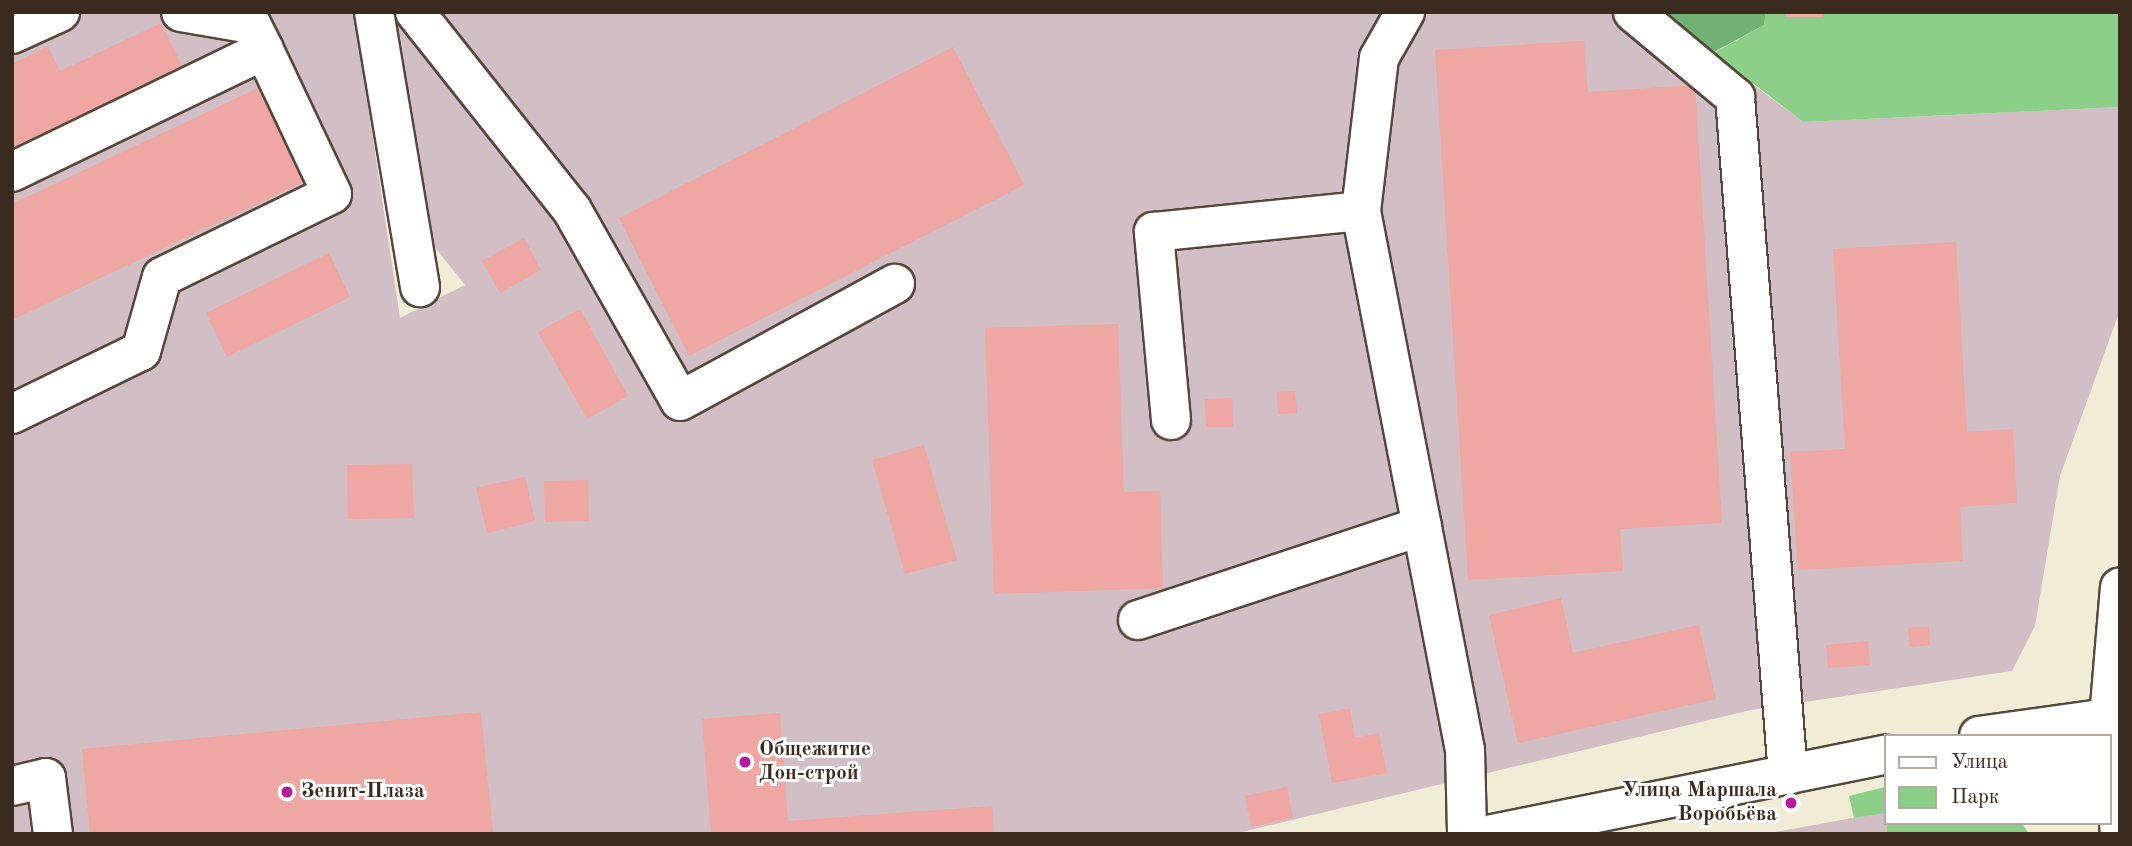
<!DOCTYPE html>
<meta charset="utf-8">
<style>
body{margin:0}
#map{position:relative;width:2132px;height:846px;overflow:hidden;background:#f1ecd6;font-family:"Old Standard TT",serif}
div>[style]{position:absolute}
.industrial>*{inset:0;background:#d2bec5}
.green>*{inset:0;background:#8ccf88}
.forest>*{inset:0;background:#71b274}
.building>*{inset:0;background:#eea7a2}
.roads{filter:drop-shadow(2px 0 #56473a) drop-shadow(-2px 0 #56473a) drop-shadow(0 2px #56473a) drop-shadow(0 -2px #56473a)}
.minor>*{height:38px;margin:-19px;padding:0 19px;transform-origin:19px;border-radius:19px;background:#fff}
.dots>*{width:19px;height:19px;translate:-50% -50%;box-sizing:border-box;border:4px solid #fff;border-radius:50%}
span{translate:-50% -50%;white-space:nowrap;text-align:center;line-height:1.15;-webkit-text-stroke:6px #fff;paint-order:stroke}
.poi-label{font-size:21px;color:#3b2a1e;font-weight:700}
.left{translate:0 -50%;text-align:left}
.right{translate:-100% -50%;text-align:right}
.frame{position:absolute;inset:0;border:14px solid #3b2a1e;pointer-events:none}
.legend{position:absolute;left:1884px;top:734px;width:228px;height:91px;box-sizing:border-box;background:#fff;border:2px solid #b1aaa5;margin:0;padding:9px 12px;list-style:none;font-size:21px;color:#3b2a1e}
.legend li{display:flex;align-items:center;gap:14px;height:35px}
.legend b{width:35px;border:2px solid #b1aaa5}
</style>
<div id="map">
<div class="industrial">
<i style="clip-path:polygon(12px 12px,354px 12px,400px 318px,465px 285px,418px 226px,382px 12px,1657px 12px,1803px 122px,2120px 107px,2120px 310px,2060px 476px,2035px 626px,2012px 671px,1751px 710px,1233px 834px,12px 834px)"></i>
<i style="clip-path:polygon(1885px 812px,1887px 834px,1764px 834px)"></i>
</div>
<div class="green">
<i style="clip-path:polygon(1766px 12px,2120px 12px,2120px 107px,1803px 122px,1714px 53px,1764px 25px)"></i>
<i style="clip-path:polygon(1885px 787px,1885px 813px,1854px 818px,1849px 796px)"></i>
<i style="clip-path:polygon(1886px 823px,2022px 823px,2029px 834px,1887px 834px)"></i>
</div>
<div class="forest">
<i style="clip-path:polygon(1657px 12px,1766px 12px,1764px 25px,1714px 52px)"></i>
</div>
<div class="building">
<i style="clip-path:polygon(1785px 12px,1823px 12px,1823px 17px,1785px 17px)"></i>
<i style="clip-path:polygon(161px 23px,182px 66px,12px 148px,12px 64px,48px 46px,60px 71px)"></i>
<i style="clip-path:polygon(1584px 41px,1588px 92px,1695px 85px,1722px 523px,1620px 529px,1623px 571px,1468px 580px,1435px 50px)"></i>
<i style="clip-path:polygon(953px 47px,1024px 185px,689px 356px,619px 218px)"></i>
<i style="clip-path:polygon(269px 83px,314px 177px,12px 320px,12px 204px)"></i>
<i style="clip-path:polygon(524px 238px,541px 270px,500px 293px,482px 261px)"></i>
<i style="clip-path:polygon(1956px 242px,1967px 432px,2013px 429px,2017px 503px,1960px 507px,1963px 561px,1798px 570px,1790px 452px,1845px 449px,1833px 249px)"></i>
<i style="clip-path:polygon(329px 253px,350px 297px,227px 357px,206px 313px)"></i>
<i style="clip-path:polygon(580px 309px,628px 396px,587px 419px,538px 332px)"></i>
<i style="clip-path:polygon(1118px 324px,1124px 492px,1160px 491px,1163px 588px,994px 594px,985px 328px)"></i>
<i style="clip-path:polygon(1295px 391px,1297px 413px,1278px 414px,1277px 392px)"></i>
<i style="clip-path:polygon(1232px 398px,1233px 427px,1206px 427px,1205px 399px)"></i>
<i style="clip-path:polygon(924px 445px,957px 560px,905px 574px,872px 460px)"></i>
<i style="clip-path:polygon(412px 464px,414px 518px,348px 519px,347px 465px)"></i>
<i style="clip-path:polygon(525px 477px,535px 521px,487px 533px,476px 488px)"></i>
<i style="clip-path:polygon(588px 480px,589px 521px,545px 522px,544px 481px)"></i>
<i style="clip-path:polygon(1561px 598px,1573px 653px,1699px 625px,1716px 699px,1518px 743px,1489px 615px)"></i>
<i style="clip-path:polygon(1929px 627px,1930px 645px,1910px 647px,1908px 628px)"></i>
<i style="clip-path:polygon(1868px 641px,1870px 665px,1828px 668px,1826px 645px)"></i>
<i style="clip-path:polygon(1350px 708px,1355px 738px,1379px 733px,1387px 773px,1332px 783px,1319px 714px)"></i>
<i style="clip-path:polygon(481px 712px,493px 834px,90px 834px,82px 749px)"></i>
<i style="clip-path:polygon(780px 713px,788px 821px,992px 806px,994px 834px,711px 834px,702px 719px)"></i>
<i style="clip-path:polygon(1287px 787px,1293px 818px,1251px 827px,1245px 796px)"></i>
</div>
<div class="roads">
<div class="minor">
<i style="left:181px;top:12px;width:71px;rotate:9.7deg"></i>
<i style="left:251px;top:24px;width:29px;rotate:63deg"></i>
<i style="left:374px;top:12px;width:279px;rotate:80.5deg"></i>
<i style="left:415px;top:12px;width:253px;rotate:51.6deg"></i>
<i style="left:572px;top:210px;width:219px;rotate:60.5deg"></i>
<i style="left:680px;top:401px;width:245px;rotate:-28.6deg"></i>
<i style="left:1633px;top:12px;width:133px;rotate:39.8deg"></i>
<i style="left:1735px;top:97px;width:680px;rotate:85.53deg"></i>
<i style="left:12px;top:34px;width:53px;rotate:-24.6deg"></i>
<i style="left:12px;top:172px;width:280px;rotate:-25.8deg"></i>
<i style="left:264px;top:50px;width:159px;rotate:64.7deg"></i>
<i style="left:332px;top:194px;width:189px;rotate:154deg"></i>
<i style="left:162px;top:277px;width:77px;rotate:105.8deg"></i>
<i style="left:141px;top:351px;width:144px;rotate:154deg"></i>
<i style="left:1361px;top:211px;width:154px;rotate:-83.3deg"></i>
<i style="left:1379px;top:58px;width:53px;rotate:-60.5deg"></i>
<i style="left:1171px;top:420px;width:189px;rotate:-95.2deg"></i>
<i style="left:1154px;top:232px;width:208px;rotate:-5.8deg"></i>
<i style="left:1361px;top:211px;width:549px;rotate:79.08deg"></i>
<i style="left:1465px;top:750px;width:84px;rotate:88.6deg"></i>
<i style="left:1138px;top:620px;width:299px;rotate:-18.3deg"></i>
<i style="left:1979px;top:736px;width:131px;rotate:-7.9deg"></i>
<i style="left:12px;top:786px;width:35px;rotate:-13deg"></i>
<i style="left:46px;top:778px;width:56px;rotate:82.9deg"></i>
<i style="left:1492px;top:834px;width:401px;rotate:-11.4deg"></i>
<i style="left:2120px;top:834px;width:117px;rotate:-95.4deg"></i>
<i style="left:2109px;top:718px;width:131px;rotate:-85.2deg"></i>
</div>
</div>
<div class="dots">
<i style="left:745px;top:762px;background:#b5179e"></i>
<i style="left:287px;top:792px;background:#b5179e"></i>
<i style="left:1791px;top:803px;background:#b5179e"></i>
</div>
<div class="poi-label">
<span class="left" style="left:759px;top:762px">Общежитие<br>Дон-строй</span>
<span class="right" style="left:1777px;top:803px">Улица Маршала<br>Воробьёва</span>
<span class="left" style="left:301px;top:792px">Зенит-Плаза</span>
</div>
<div class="frame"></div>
<ul class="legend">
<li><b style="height:9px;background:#fff"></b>Улица</li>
<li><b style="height:19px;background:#8ccf88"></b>Парк</li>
</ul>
</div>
